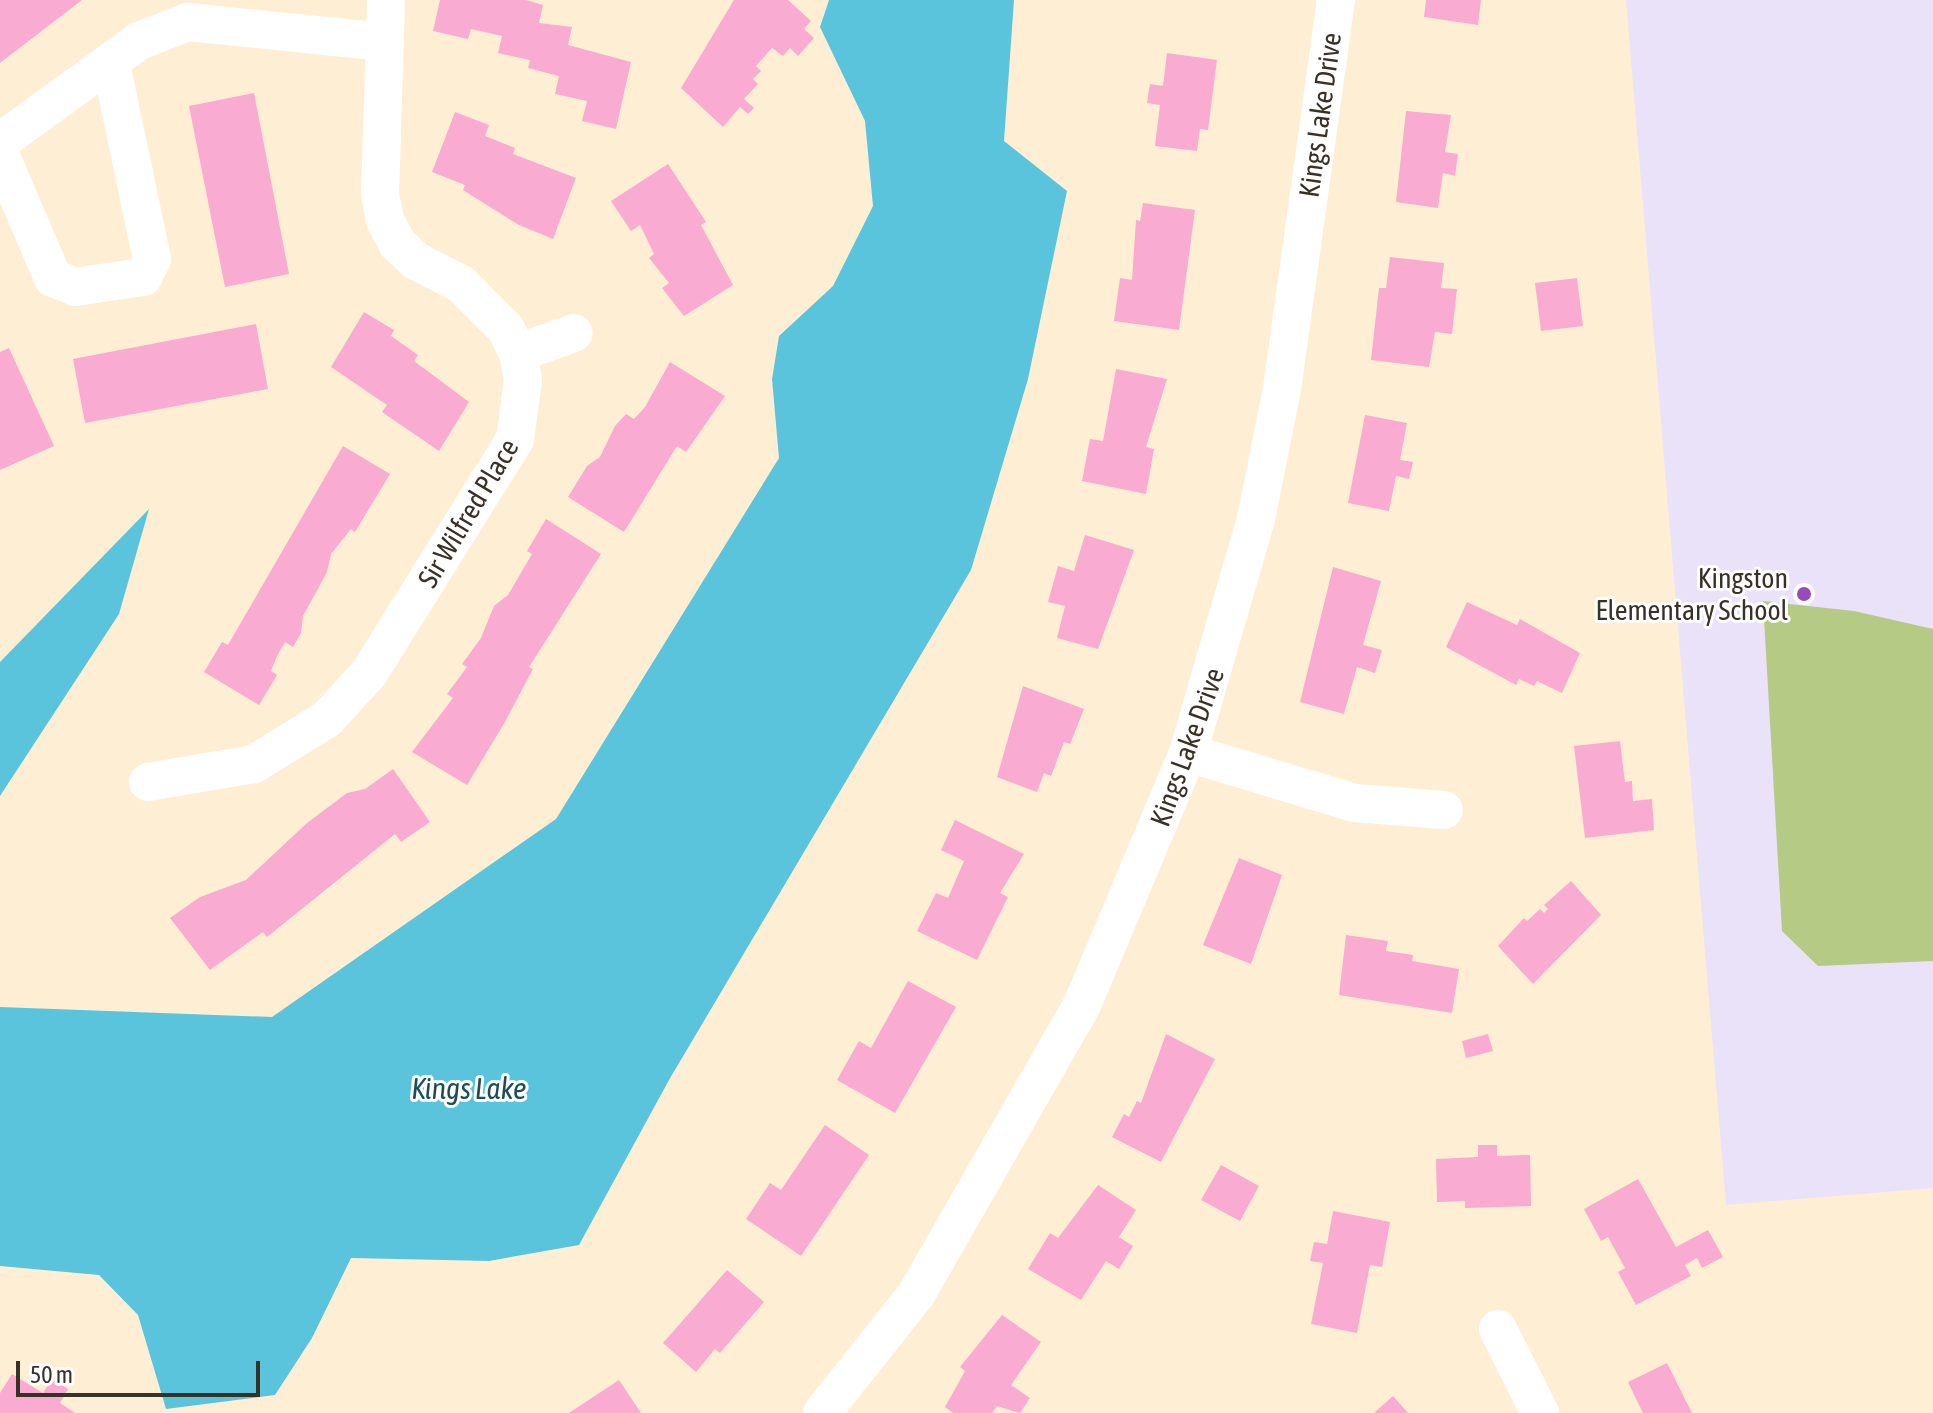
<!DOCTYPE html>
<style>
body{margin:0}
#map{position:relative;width:1933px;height:1413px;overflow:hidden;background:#feefd4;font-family:"Asap Condensed",sans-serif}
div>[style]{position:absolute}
.education>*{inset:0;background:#eae2f8}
.green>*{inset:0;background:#b5ca84}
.water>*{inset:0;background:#5ac4dc}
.building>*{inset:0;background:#f9abd2}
.minor>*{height:38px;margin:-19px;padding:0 19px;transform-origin:19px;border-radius:19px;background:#fff}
.dots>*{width:22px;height:22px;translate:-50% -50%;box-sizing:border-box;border:4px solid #fefefe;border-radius:50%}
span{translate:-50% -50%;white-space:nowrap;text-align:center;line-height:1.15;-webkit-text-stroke:6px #fefefe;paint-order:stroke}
.street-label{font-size:28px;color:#373127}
.poi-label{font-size:28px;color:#373127}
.right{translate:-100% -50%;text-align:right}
.water-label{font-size:30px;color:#1e4d57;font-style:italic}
.scale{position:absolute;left:16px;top:1361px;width:244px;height:36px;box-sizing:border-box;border:4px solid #373127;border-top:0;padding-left:10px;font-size:24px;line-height:28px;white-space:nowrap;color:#373127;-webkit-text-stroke:6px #fefefe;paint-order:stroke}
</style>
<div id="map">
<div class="education">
<i style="clip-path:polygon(1626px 0,1933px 0,1933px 1188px,1726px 1205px)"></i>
</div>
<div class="green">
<i style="clip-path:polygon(1763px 601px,1854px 611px,1933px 629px,1933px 961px,1818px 966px,1782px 931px)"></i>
</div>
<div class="water">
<i style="clip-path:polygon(829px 0,1014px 0,1004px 141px,1067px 191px,1028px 379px,971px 570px,669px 1080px,579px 1245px,489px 1261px,351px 1258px,312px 1338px,275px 1395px,166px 1409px,138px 1315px,99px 1275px,0 1266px,0 1007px,272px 1017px,556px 819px,779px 458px,772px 379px,779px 336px,833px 286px,873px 206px,865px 121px,820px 27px)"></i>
<i style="clip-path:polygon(149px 509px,119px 614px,0 796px,0 662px)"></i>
</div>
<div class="building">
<i style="clip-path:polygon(0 0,82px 0,0 63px)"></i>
<i style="clip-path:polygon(440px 0,526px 0,543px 5px,539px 23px,572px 27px,568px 45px,631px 62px,616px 129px,582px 121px,587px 101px,555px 94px,559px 76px,528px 68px,530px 60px,498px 53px,502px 36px,471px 29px,468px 39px,433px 31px)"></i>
<i style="clip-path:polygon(734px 0,788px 0,811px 21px,804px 29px,814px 38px,798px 56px,790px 48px,783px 56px,772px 48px,756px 66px,761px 71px,753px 79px,758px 84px,744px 99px,754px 108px,748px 114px,740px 107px,723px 127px,681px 88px)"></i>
<i style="clip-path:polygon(1426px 0,1481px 0,1478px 25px,1424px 17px)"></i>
<i style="clip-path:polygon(1167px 53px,1217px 60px,1208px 130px,1200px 129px,1197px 151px,1155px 146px,1160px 105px,1147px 103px,1150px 84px,1163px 86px)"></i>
<i style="clip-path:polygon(254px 93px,289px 274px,225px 287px,189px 106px)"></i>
<i style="clip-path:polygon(1406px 111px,1451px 115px,1445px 152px,1458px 154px,1455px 176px,1443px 173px,1438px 208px,1396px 202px)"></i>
<i style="clip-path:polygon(455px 112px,489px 125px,485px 136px,515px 148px,513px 154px,576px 178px,553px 239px,519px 225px,463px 190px,465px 185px,432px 172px)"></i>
<i style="clip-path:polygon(668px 164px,706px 222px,701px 225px,733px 285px,684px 316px,662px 288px,669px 283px,649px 258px,654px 254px,640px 225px,631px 231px,611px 201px)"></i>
<i style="clip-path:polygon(1143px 203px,1195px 210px,1179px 330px,1114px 321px,1120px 278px,1132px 280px,1136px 220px,1140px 221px)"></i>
<i style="clip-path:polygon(1390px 257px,1444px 263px,1441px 288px,1457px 289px,1452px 334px,1435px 332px,1429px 367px,1371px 360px,1379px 288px,1386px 288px)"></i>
<i style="clip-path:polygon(1577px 278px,1583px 326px,1541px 331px,1535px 283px)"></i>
<i style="clip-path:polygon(364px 312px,394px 330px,391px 336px,418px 355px,414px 361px,469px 402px,439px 451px,382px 412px,387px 405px,331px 367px)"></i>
<i style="clip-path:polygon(256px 324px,268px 389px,85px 423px,73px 359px)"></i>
<i style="clip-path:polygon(9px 348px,54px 446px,0 470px,0 352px)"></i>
<i style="clip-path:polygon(670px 362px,725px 396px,686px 452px,677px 446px,624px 532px,568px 497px,587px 466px,600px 457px,615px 426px,626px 414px,634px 419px,645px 407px)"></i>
<i style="clip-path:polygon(1116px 369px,1167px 379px,1146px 447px,1154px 449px,1146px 494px,1082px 481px,1090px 439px,1103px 441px)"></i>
<i style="clip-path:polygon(1365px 415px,1407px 423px,1400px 460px,1413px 462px,1409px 479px,1396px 476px,1389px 511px,1348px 503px)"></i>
<i style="clip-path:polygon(343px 446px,390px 474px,355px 532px,351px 529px,331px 554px,327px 572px,303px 616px,301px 633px,293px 647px,285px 642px,277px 656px,271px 671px,277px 675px,259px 705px,204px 672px,222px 642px,228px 645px)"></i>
<i style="clip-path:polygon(546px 519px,601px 554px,529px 667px,533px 669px,505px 722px,467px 785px,412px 752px,453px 698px,447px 694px,467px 667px,462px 664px,481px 638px,494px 606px,508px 595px,532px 554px,527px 551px)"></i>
<i style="clip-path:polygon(1085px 535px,1134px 550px,1098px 649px,1057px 638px,1065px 606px,1048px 602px,1058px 566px,1074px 571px)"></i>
<i style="clip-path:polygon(1333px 567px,1381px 581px,1363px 645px,1382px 650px,1375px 673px,1357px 667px,1344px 714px,1300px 702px)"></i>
<i style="clip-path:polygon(1467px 602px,1517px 625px,1520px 619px,1580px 653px,1562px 693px,1537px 681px,1534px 686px,1519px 679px,1516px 685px,1446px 647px)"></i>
<i style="clip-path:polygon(1023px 686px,1084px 709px,1070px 744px,1064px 742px,1051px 776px,1044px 773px,1037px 792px,997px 777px)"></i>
<i style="clip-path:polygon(1620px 741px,1625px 782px,1632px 781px,1633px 801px,1652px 799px,1654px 830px,1585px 838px,1574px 746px)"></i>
<i style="clip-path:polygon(393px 769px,430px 822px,401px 842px,395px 834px,267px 937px,263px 932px,210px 970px,170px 918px,200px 897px,246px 880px,307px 823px,347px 793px,365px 789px)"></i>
<i style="clip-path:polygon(955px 820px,1024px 854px,1000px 893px,1008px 897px,977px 960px,917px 931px,936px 893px,948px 898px,964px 861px,941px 850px)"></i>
<i style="clip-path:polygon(1239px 858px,1282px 875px,1251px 964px,1203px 945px)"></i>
<i style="clip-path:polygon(1571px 881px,1601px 915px,1533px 984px,1498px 946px,1524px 918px,1527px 921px,1540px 909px,1544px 913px,1548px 909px,1544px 905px)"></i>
<i style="clip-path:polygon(1346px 935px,1388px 941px,1386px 951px,1413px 955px,1412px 961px,1459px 969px,1452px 1013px,1339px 995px)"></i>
<i style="clip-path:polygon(908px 981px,956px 1007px,895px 1113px,837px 1080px,859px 1041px,871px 1048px)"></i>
<i style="clip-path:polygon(1166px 1034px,1215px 1059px,1161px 1162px,1112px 1137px,1124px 1114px,1129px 1117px,1137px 1101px,1141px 1103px)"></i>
<i style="clip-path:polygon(1488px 1034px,1493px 1051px,1466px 1058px,1462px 1041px)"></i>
<i style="clip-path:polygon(825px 1125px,869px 1155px,801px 1256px,746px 1219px,770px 1183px,781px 1190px)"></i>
<i style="clip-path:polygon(1478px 1145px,1497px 1145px,1497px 1156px,1530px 1155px,1531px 1206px,1465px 1208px,1465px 1201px,1437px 1202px,1436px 1159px,1478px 1157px)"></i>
<i style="clip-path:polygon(1221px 1165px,1259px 1186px,1240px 1221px,1201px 1200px)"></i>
<i style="clip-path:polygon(1638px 1179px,1676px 1247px,1708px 1230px,1723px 1257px,1702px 1268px,1697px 1258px,1685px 1265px,1691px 1276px,1636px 1305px,1618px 1272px,1625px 1268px,1608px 1237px,1601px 1241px,1584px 1209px)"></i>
<i style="clip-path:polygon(1098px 1185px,1136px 1210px,1119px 1237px,1133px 1246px,1119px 1269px,1106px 1261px,1081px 1300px,1028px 1269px,1050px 1233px,1058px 1238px)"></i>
<i style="clip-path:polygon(1333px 1211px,1390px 1222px,1382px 1267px,1370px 1265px,1357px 1333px,1311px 1324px,1323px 1263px,1310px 1261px,1314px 1242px,1327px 1244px)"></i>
<i style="clip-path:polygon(727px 1270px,764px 1302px,720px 1353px,715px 1349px,696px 1372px,663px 1343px)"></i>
<i style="clip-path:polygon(1002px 1315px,1041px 1342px,1011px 1385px,1030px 1398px,1020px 1413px,997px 1406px,992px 1413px,953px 1413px,945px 1407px,965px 1371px,960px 1367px)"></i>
<i style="clip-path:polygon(1667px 1363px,1692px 1413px,1643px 1413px,1628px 1382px)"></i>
<i style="clip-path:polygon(12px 1374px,43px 1393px,52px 1379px,68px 1389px,60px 1403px,75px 1413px,0 1413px,0 1393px)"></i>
<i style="clip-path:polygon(619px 1380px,641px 1413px,569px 1413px)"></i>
<i style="clip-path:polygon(1393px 1396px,1408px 1413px,1374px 1413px)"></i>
</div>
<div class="minor">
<i style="left:0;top:142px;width:172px;rotate:-36deg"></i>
<i style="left:139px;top:41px;width:53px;rotate:-21.2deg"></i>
<i style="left:188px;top:22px;width:198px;rotate:5.8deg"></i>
<i style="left:0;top:154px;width:135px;rotate:66.9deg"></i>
<i style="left:53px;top:278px;width:24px;rotate:22deg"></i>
<i style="left:75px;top:287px;width:69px;rotate:-8.4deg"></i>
<i style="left:143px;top:277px;width:20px;rotate:-63deg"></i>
<i style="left:152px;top:259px;width:199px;rotate:-101.9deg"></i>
<i style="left:518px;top:353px;width:59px;rotate:-19.7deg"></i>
<i style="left:1188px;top:753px;width:174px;rotate:16.7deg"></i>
<i style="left:1355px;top:803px;width:89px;rotate:4.5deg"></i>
<i style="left:148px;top:782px;width:108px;rotate:-9.6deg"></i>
<i style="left:254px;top:764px;width:86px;rotate:-31.7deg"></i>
<i style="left:327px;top:719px;width:62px;rotate:-47.6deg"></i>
<i style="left:369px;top:673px;width:276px;rotate:-58deg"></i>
<i style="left:515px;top:439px;width:60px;rotate:-82.3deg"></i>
<i style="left:523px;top:380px;width:27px;rotate:-100deg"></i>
<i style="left:518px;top:353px;width:27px;rotate:-117deg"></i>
<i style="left:506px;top:329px;width:64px;rotate:-135deg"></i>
<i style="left:461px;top:284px;width:51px;rotate:-152.9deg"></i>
<i style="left:416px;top:261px;width:26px;rotate:-137deg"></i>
<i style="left:397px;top:243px;width:26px;rotate:-118deg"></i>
<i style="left:385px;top:220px;width:26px;rotate:-101deg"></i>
<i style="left:380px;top:194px;width:194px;rotate:-88.2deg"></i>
<i style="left:1498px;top:1329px;width:94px;rotate:63.4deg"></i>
<i style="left:822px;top:1413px;width:153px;rotate:-51.6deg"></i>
<i style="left:917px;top:1293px;width:332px;rotate:-60.2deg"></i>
<i style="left:1082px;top:1005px;width:273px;rotate:-67.2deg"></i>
<i style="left:1188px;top:753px;width:244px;rotate:-73.8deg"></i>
<i style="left:1256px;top:519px;width:133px;rotate:-78.7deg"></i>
<i style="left:1282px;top:389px;width:393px;rotate:-82.1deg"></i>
</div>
<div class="dots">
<i style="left:1804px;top:594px;background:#9a4bbb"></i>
</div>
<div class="street-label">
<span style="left:1320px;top:115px;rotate:-82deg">Kings Lake Drive</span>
<span style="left:468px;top:513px;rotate:-59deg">Sir Wilfred Place</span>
<span style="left:1187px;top:747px;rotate:-70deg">Kings Lake Drive</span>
</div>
<div class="poi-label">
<span class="right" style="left:1788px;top:594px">Kingston<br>Elementary School</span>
</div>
<div class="water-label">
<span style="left:469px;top:1088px">Kings Lake</span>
</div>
<div class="scale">50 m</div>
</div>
